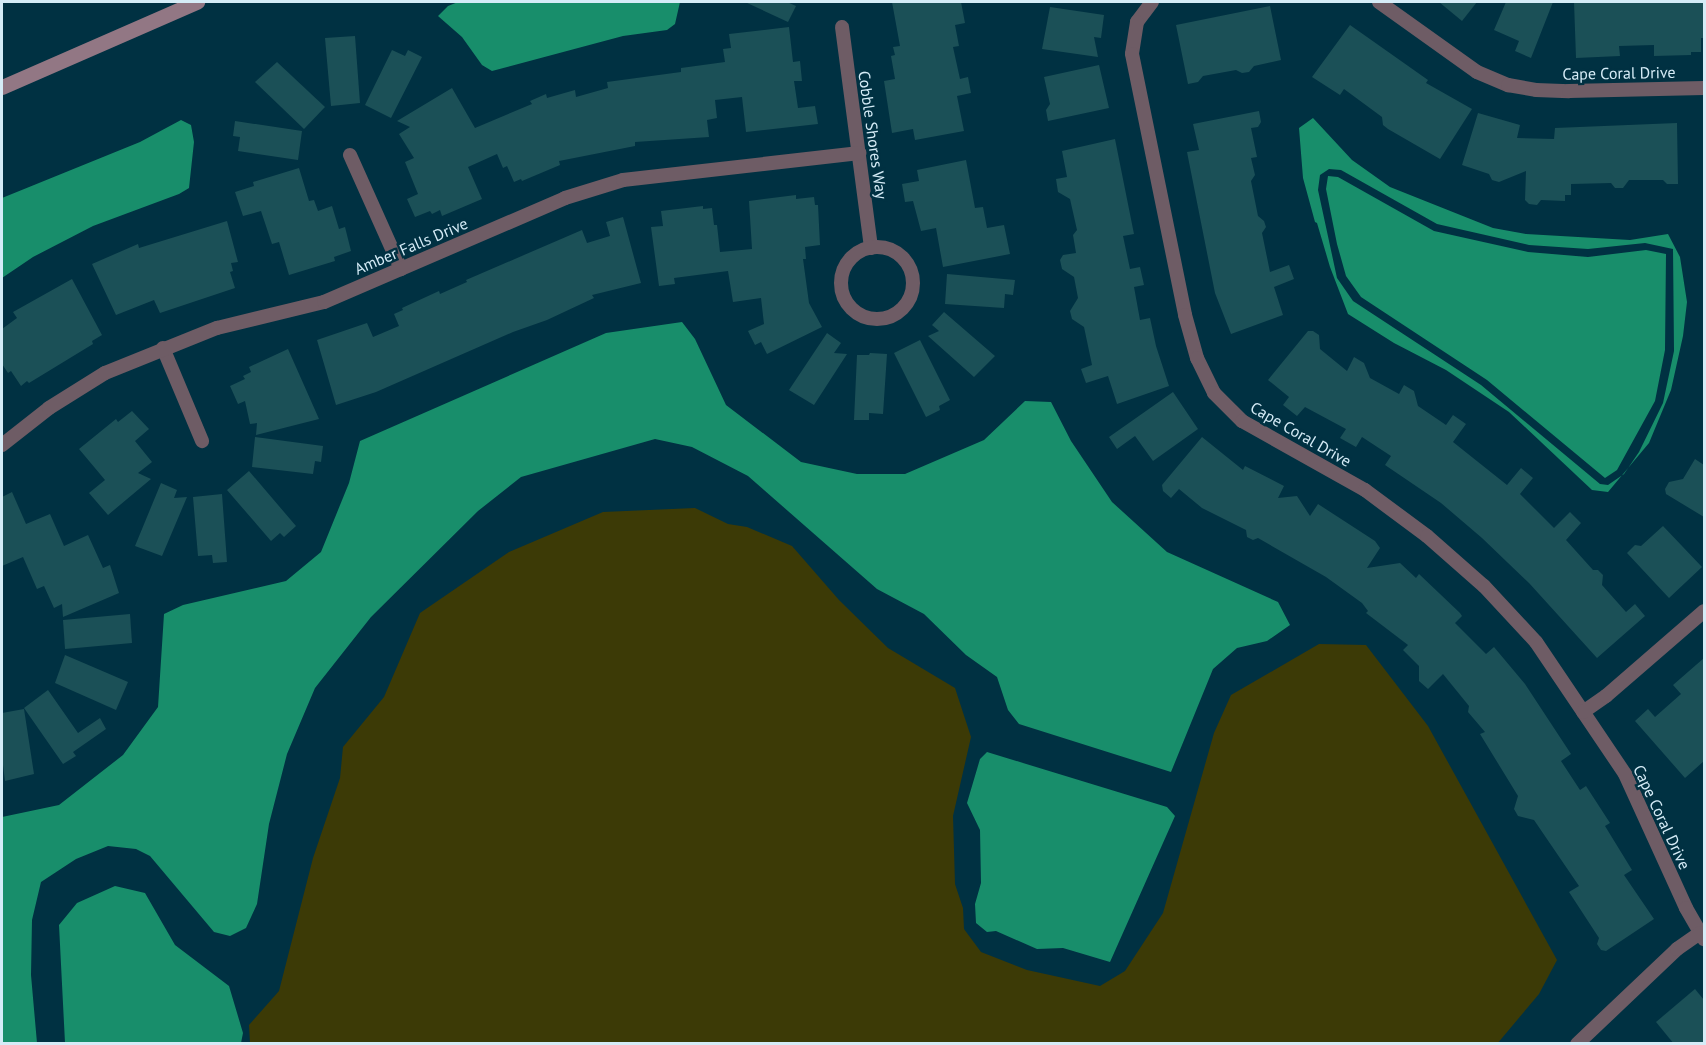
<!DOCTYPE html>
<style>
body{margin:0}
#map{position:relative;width:1706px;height:1045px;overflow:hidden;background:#003142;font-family:"PT Sans",sans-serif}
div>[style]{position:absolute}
.green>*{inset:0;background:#3c3a06}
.water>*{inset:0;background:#188e6b}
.building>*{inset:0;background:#1b5057}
.street>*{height:14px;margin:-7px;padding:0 7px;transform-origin:7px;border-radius:7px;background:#6e5c65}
.street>.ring{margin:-7px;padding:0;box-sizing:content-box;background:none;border:14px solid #6e5c65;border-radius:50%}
.secondary>*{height:15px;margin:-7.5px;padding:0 7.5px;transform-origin:7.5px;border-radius:7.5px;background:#927784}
span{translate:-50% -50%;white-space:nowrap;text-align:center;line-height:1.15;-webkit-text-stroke:5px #003142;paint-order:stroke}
.street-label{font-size:16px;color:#d5ecf7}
.frame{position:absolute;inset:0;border:3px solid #d5ecf7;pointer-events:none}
</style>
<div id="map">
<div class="green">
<i style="clip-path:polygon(695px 508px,728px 524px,747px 527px,792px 546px,839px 600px,888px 648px,955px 688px,971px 737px,953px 816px,955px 884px,963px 908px,964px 929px,981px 952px,1027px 970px,1100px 986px,1125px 971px,1163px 913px,1214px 733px,1231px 695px,1319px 644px,1366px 645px,1428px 726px,1557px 960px,1539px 994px,1497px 1044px,250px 1043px,249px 1025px,279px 991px,313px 858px,340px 778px,343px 747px,384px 697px,420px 613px,509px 552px,603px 512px)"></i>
</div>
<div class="water">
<i style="clip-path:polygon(458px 2px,680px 2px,675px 24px,667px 30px,623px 36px,492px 71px,482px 65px,462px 37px,438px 16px,448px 6px)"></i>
<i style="clip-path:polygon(evenodd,1313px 118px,1352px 160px,1390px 187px,1493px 228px,1526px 234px,1630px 240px,1668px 234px,1680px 257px,1687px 302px,1683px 336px,1671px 390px,1649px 443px,1608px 492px,1592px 490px,1509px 412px,1446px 370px,1394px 343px,1348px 314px,1330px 267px,1317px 223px,1315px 222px,1303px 178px,1299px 128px,1313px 118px,1329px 169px,1341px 170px,1437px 224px,1529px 245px,1588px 249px,1645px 243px,1673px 249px,1674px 351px,1663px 403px,1639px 452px,1624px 474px,1608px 485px,1600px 484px,1481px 385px,1353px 301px,1337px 278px,1318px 190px,1320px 175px,1329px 169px)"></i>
<i style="clip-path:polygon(181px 120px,191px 125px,194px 142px,189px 188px,179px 194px,93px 226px,33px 257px,2px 278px,2px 198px,140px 142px)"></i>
<i style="clip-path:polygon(1328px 176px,1338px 177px,1434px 231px,1528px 252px,1588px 257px,1646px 250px,1666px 254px,1665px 350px,1655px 401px,1617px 470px,1605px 478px,1487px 380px,1361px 297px,1346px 276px,1337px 244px,1326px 189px)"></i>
<i style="clip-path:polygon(682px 322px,695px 339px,726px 405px,801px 462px,857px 474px,905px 474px,984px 440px,1025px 401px,1051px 402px,1071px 441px,1112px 502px,1167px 552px,1278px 602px,1290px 625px,1267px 641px,1237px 648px,1213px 669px,1171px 772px,1019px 724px,1008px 710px,997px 677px,966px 655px,924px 614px,877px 589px,748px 476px,692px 447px,655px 439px,521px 477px,478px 511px,371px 617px,315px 688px,287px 754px,269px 824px,257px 904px,246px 928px,230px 936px,214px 932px,150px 856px,136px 849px,108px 846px,76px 859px,41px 882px,32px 920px,31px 975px,37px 1043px,2px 1043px,2px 817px,59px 805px,123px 755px,158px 707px,164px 614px,183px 605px,286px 581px,321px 552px,349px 483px,360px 441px,606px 333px)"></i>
<i style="clip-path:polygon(987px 752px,1167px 807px,1175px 816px,1110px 962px,1063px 948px,1037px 949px,996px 931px,987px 932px,976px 923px,975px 904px,981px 883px,980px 830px,967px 803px,980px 759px)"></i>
<i style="clip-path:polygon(115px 886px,145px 893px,175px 945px,229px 986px,243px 1033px,241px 1043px,65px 1043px,59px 925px,77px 903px)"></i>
</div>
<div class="building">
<i style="clip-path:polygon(745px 2px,787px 2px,796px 6px,788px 22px)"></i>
<i style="clip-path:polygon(892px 2px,961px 2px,965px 23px,955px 25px,959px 46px,953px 47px,960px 79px,968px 77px,971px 93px,957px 96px,964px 131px,915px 140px,913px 129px,892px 133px,884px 81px,895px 79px,891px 56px,895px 55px,893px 47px,900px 46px)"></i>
<i style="clip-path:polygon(1439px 2px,1477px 2px,1462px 21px)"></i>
<i style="clip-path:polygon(1506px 2px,1553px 2px,1531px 58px,1515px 51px,1519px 41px,1494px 30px)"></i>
<i style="clip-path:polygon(1574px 2px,1704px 2px,1704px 38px,1701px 38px,1701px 52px,1691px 52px,1691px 55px,1654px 56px,1654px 45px,1619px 46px,1620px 56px,1576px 58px)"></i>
<i style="clip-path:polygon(1270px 6px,1281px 60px,1254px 66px,1249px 72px,1242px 73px,1236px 70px,1203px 76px,1198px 82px,1188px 84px,1176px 25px)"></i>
<i style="clip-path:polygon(1050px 7px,1104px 15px,1101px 38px,1094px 37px,1098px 57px,1042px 49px)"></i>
<i style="clip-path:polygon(1350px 25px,1428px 80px,1426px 83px,1472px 109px,1440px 159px,1388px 129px,1383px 125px,1382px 117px,1344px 89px,1340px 95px,1312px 77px)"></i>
<i style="clip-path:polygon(789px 27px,793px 62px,800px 61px,802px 81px,794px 81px,798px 108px,815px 106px,818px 124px,746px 132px,742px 97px,715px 100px,717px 118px,707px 120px,709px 137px,635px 142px,635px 146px,559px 161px,560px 165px,522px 181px,521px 179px,514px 182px,507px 166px,503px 168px,497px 154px,468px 167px,482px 199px,442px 216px,440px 210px,432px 214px,430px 211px,415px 217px,407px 199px,418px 194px,405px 162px,414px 158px,399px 134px,410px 127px,397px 121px,452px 88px,475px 128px,520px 109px,532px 104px,530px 101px,546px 94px,547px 98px,575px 90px,576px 97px,608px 88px,607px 82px,681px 72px,681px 68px,725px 62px,723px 49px,731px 48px,729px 34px)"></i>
<i style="clip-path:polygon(355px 36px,360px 103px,331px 106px,325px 38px)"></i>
<i style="clip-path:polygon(392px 50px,405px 56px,408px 50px,422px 57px,391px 118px,365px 105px)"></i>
<i style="clip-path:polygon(277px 62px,325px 107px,304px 129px,255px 82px)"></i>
<i style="clip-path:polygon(1099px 65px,1109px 108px,1048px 121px,1046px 110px,1050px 104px,1044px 77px)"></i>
<i style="clip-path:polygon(1259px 111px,1261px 122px,1258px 127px,1251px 128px,1257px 157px,1251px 158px,1255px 175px,1251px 181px,1258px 216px,1264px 221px,1266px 227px,1262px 233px,1270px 272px,1289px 265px,1294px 279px,1274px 287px,1283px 315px,1231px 334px,1215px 293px,1187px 152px,1199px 150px,1193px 124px)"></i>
<i style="clip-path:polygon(1478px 113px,1520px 125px,1517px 138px,1554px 139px,1555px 128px,1677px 123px,1678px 184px,1667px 184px,1663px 180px,1629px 180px,1623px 188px,1615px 188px,1611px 183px,1571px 184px,1571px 195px,1565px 195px,1565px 201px,1541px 200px,1537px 205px,1529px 204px,1525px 200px,1526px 171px,1499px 182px,1492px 180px,1489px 174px,1462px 165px)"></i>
<i style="clip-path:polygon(235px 121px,302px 131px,298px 160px,238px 151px,240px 137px,233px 136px)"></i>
<i style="clip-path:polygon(1115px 139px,1134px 234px,1123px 236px,1130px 269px,1140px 267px,1144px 285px,1134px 287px,1140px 320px,1150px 318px,1156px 346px,1169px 386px,1117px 404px,1108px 376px,1086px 383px,1081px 369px,1092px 365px,1084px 327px,1072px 319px,1070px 311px,1078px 298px,1074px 277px,1062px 269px,1060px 260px,1063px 255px,1076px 253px,1073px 235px,1077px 230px,1070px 199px,1058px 192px,1056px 179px,1067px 177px,1062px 151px)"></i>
<i style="clip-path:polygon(966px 160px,975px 208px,983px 207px,987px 228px,1004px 225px,1010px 254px,943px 267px,936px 228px,921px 231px,913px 201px,905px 202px,902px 184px,919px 181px,917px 170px)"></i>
<i style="clip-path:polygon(299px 168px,309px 201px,314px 200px,318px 211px,332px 206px,339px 229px,345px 227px,351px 251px,334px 257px,335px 261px,289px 275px,279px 242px,272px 244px,261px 211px,243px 216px,235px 192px,254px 186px,253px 182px)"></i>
<i style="clip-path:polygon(796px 195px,796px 199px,814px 197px,815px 205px,818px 205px,820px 245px,805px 247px,806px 259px,803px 259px,809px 303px,822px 327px,767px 354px,761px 342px,755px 345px,748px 331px,764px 324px,761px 298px,733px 302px,728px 271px,674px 278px,675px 284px,659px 286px,651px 227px,663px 226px,661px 211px,703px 206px,703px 209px,712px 208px,714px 225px,717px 225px,720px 252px,752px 249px,749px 201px)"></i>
<i style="clip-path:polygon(623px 217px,641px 283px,592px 295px,594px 298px,547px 320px,513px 332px,376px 392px,336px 405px,317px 340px,367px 323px,373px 337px,399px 326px,394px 314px,403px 310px,402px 308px,439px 291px,440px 294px,467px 282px,466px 280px,582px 230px,587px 243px,610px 236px,606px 222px)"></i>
<i style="clip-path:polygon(227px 221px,238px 262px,231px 263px,233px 271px,230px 272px,235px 288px,160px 313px,154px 300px,116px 315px,92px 264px,138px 244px,139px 248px)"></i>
<i style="clip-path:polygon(947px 274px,1015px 280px,1013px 295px,1005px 294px,1004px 308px,945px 304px)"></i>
<i style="clip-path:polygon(72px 279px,102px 335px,92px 341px,93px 344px,29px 383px,27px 381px,21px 386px,11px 371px,8px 373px,2px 364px,2px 329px,17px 318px,13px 312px)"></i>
<i style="clip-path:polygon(944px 312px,995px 356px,974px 377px,928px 336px,939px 331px,932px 325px)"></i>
<i style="clip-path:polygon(1308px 331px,1313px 331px,1319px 335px,1320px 349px,1347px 371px,1354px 357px,1364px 363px,1370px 378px,1399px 394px,1404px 385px,1414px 391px,1418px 406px,1446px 425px,1453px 415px,1466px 424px,1453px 442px,1507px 485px,1521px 468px,1533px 478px,1520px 494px,1554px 528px,1570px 512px,1581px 523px,1566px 540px,1593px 570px,1598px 570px,1603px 575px,1602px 585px,1626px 612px,1635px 604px,1645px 616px,1597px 658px,1529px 583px,1482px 538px,1441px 503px,1385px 465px,1391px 456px,1362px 437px,1356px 447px,1340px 438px,1346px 429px,1305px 407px,1297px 416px,1283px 405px,1289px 397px,1268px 380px)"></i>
<i style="clip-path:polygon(827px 333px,841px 343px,834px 353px,847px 354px,814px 405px,789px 390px)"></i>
<i style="clip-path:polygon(920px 340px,950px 400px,939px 406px,940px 410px,926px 417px,894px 353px)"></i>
<i style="clip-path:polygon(288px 349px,319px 419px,256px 435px,257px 423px,250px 424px,245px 401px,238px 404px,230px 386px,245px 379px,243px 376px,251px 372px,249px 367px)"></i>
<i style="clip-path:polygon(870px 353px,887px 354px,883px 414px,869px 413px,869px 420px,854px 420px,857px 355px,869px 355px)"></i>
<i style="clip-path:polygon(1173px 392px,1198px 429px,1153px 461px,1135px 436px,1117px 449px,1109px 437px)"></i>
<i style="clip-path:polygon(132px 411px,149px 429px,135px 441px,152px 462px,138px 473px,151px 479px,108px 515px,89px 493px,105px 480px,79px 449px,116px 419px,118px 422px)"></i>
<i style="clip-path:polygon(255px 437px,323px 446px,321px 462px,315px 461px,313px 474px,252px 467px)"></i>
<i style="clip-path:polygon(1202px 437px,1243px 470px,1245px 466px,1284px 486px,1278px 498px,1297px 496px,1310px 516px,1318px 504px,1375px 541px,1380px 548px,1367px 568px,1400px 563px,1416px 578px,1419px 574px,1460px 613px,1462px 616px,1455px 623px,1486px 654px,1494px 647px,1525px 684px,1571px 754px,1561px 761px,1580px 790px,1586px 786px,1610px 823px,1605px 826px,1632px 870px,1624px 875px,1654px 919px,1606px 951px,1601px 950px,1597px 944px,1599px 938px,1569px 892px,1579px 886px,1534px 820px,1518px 816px,1514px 809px,1518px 796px,1480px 734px,1485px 732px,1468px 712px,1469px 706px,1443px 674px,1428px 689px,1419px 681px,1419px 666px,1403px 650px,1408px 645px,1366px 613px,1368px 611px,1362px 603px,1326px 577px,1258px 538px,1253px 540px,1247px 537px,1246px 530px,1202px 508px,1179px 489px,1171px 498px,1163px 491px,1162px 485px)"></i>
<i style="clip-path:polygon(1695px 459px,1704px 465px,1704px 517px,1666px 494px,1665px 489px,1669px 482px,1683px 479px)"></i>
<i style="clip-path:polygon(249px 471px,296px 526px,284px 537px,280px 533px,271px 541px,227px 490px)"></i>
<i style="clip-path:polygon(161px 483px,177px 490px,174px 498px,187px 497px,162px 556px,135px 546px)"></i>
<i style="clip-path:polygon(12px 492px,26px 524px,50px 514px,64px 546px,88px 535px,103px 568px,110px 565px,119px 593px,63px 617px,62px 604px,54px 608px,44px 586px,37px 589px,23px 557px,2px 566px,2px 497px)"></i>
<i style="clip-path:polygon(222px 494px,227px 562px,213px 563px,212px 555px,198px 556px,193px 497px)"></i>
<i style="clip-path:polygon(1663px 526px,1702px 567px,1669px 598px,1627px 553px,1635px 545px,1641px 546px)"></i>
<i style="clip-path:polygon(130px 614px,132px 643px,65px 649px,63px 620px)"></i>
<i style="clip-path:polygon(65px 655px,128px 682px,116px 710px,55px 683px)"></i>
<i style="clip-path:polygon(1704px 658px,1704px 761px,1685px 778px,1635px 721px,1648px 709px,1655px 717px,1681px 694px,1673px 685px)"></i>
<i style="clip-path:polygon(48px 690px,78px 733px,100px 718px,106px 729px,73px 752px,76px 756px,63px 764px,24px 708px)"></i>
<i style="clip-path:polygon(24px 709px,34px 774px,5px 781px,2px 757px,2px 713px)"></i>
<i style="clip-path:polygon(1695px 989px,1704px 1000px,1704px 1044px,1674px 1044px,1656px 1022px)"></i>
</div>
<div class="street">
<i style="left:1152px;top:2px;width:25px;rotate:127deg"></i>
<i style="left:1137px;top:22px;width:32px;rotate:99deg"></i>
<i style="left:1132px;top:54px;width:266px;rotate:78.5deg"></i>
<i style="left:1185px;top:315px;width:45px;rotate:74.4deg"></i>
<i style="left:1197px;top:358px;width:39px;rotate:64deg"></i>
<i style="left:1214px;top:393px;width:40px;rotate:45deg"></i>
<i style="left:1242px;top:421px;width:141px;rotate:29.3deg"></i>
<i style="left:1365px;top:490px;width:77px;rotate:36.6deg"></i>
<i style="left:1427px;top:536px;width:76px;rotate:41.3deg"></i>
<i style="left:1484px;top:586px;width:76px;rotate:47.1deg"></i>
<i style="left:1536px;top:642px;width:159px;rotate:56deg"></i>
<i style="left:1625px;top:774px;width:147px;rotate:65.5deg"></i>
<i style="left:1686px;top:908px;width:36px;rotate:60deg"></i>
<i style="left:1379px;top:2px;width:120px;rotate:35.5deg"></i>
<i style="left:1477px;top:72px;width:34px;rotate:23deg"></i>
<i style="left:1508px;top:85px;width:28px;rotate:10deg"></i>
<i style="left:1536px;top:90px;width:33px;rotate:2deg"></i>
<i style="left:1569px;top:91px;width:135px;rotate:-1.3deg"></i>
<i style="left:842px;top:27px;width:223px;rotate:82.5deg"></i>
<i style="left:350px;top:155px;width:125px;rotate:65.9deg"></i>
<i class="ring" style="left:841px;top:247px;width:58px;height:58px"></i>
<i style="left:163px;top:348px;width:101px;rotate:67.2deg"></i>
<i style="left:2px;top:445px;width:60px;rotate:-38.2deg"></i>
<i style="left:49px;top:408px;width:66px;rotate:-32deg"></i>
<i style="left:105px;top:373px;width:121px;rotate:-21.9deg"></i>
<i style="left:217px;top:328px;width:110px;rotate:-13.7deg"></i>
<i style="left:324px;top:302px;width:262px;rotate:-23.3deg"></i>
<i style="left:565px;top:198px;width:61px;rotate:-17.2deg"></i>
<i style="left:623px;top:180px;width:238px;rotate:-6.5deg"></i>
<i style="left:1583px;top:712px;width:28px;rotate:-35deg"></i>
<i style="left:1606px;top:696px;width:130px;rotate:-40.9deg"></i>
<i style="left:1577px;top:1044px;width:138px;rotate:-43.5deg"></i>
<i style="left:1677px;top:949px;width:28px;rotate:-35deg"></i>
</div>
<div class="secondary">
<i style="left:2px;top:87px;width:213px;rotate:-23.6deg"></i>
</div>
<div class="street-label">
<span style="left:1619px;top:73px;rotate:-1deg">Cape Coral Drive</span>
<span style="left:873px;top:135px;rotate:82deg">Cobble Shores Way</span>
<span style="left:411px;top:246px;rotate:-23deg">Amber Falls Drive</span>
<span style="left:1301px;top:434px;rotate:30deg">Cape Coral Drive</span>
<span style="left:1662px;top:817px;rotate:65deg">Cape Coral Drive</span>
</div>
<div class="frame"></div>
</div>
